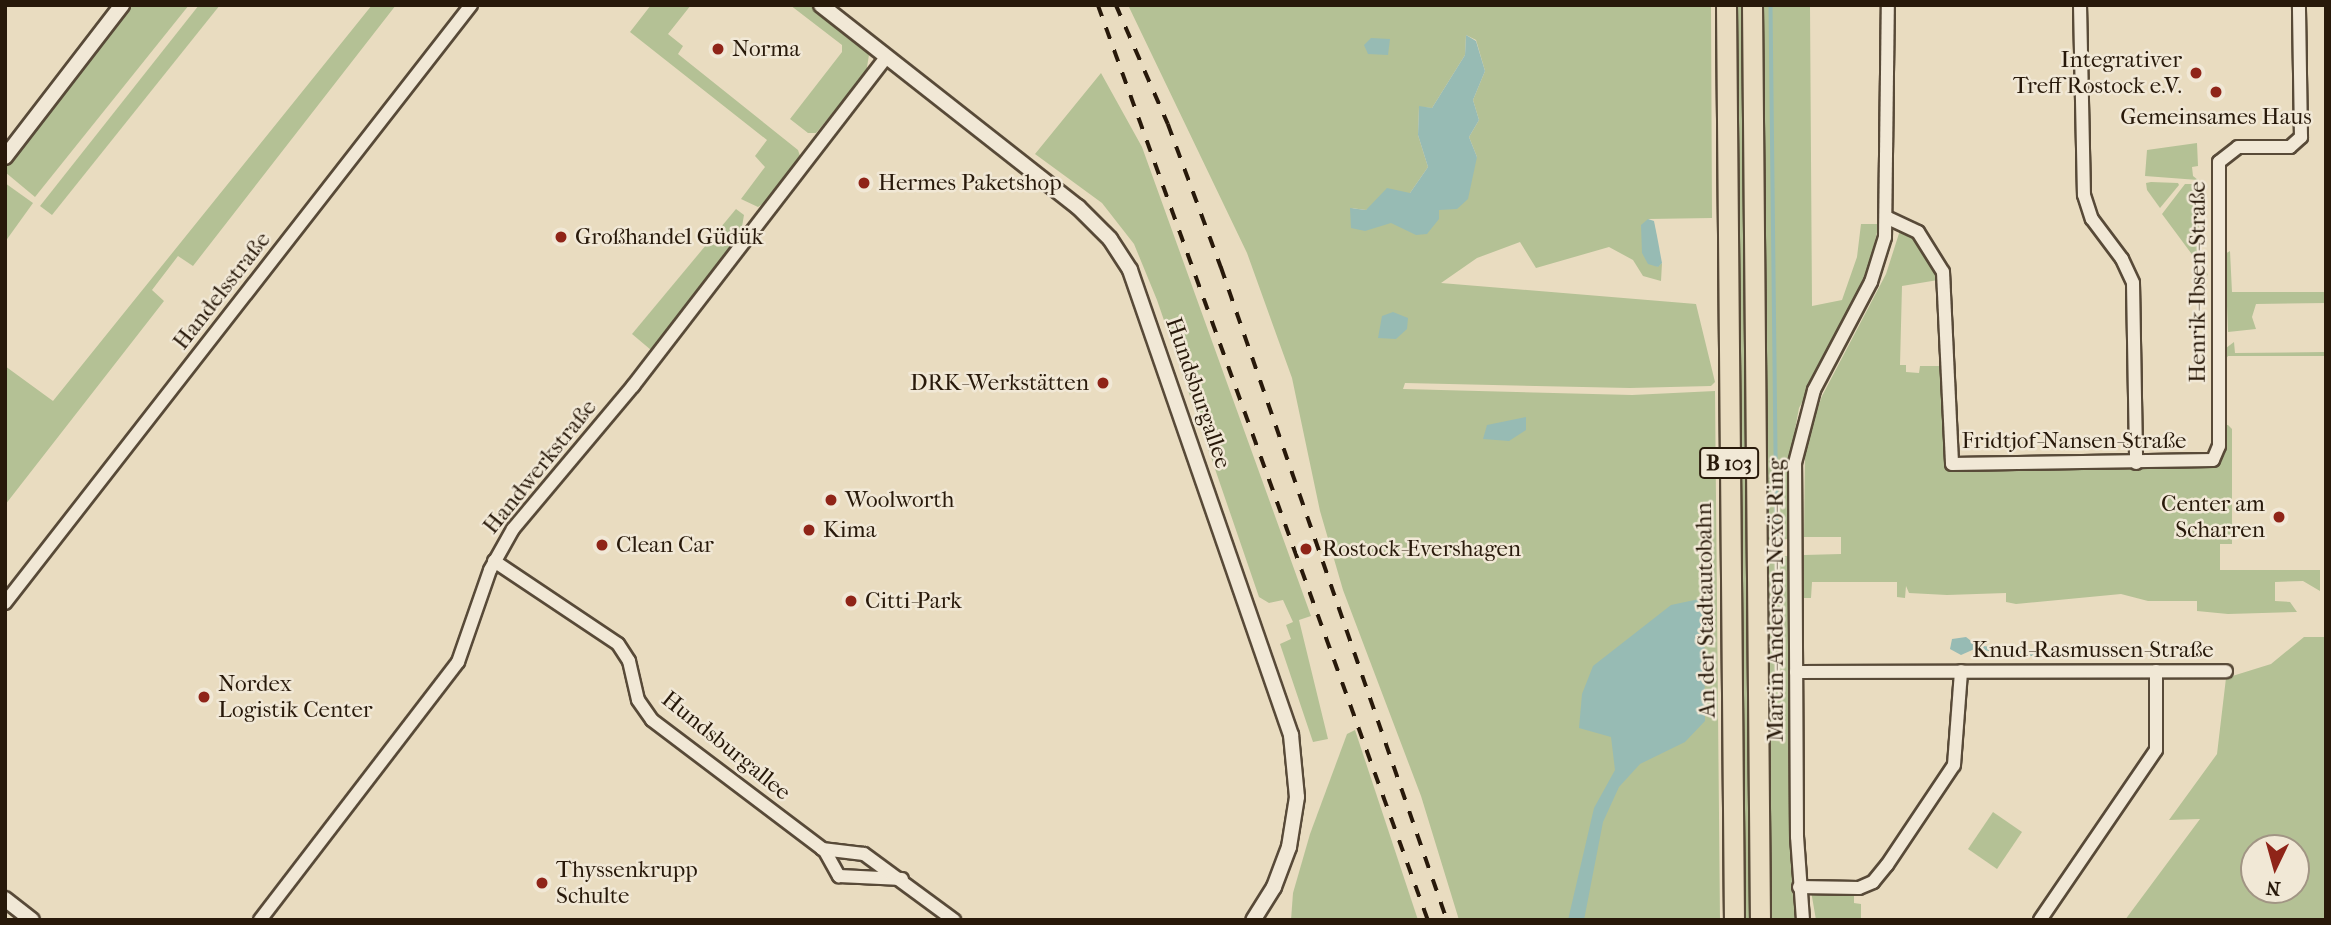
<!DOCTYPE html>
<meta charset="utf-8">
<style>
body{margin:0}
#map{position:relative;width:2331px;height:925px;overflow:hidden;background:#e9dcc0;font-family:"IM FELL French Canon",serif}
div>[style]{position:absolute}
.green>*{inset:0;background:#b4c195}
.water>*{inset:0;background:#97bbb4}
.stream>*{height:3.5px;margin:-1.75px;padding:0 1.75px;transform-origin:1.75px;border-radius:1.75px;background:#97bbb4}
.roads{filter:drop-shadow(2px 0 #584a38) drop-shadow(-2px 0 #584a38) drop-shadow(0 2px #584a38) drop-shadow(0 -2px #584a38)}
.minor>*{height:12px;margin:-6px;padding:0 6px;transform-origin:6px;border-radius:6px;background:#f1e8d6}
.tertiary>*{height:14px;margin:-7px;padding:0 7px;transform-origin:7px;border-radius:7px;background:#f1e8d6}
.trunk>*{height:19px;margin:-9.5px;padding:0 9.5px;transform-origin:9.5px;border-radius:9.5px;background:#e9dcc0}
.rail>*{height:3.5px;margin-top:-1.75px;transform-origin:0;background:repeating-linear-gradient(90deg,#28190a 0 12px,transparent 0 24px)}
.dots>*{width:19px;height:19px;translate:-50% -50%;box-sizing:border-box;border:4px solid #f1e8d6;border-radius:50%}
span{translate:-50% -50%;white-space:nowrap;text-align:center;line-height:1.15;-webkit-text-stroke:5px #f1e8d6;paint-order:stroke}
.shield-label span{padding:2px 5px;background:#f1e8d6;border:2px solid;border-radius:5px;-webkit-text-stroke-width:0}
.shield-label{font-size:21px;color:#28190a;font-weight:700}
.poi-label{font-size:23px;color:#28190a}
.left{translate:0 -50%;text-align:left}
.right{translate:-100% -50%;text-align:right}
.street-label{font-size:23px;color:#28190a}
.frame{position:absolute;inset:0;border:7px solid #28190a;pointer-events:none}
.north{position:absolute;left:2240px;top:834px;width:70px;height:70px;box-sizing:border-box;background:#f1e8d6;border:2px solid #a19584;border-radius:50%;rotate:185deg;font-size:19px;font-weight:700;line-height:28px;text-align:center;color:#28190a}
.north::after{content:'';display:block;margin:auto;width:24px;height:32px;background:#8f2418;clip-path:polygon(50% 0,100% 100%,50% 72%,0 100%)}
</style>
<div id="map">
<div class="green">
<i style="clip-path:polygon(132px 5px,189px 5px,35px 197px,5px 172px,5px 167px)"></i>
<i style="clip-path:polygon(199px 5px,220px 5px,52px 215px,40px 206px)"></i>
<i style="clip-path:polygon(372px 5px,396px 5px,193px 266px,178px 256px,152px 290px,164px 301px,5px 505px,5px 366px,53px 401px)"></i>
<i style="clip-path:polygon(651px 5px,691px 5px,668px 34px,683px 46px,678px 54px,798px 150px,800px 156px,764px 203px,758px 207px,741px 199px,765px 167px,755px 156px,767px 140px,630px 32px)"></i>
<i style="clip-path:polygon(790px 5px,813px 5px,859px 41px,869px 55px,866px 73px,816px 133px,808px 133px,790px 119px,842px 52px,842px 45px)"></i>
<i style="clip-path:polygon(evenodd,1128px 5px,1711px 5px,1712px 218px,1648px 219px,1657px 267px,1662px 263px,1661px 281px,1643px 276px,1633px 260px,1609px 247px,1536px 268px,1520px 242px,1477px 258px,1441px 283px,1696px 304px,1715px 382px,1711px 386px,1630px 388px,1405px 383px,1403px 389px,1632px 395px,1715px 391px,1720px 920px,1459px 920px,1421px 796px,1343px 590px,1320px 511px,1292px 378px,1247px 253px,1128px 5px,1466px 35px,1476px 40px,1485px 71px,1473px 100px,1479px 120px,1469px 137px,1477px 157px,1439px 210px,1391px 223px,1351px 208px,1366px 210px,1410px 193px,1428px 167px,1418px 135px,1419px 107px,1432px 108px,1465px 55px,1466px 35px)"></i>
<i style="clip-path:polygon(1736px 5px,1743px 5px,1751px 920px,1744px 920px)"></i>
<i style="clip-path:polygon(1760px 5px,1810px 5px,1812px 306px,1842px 300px,1857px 257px,1861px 224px,1879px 224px,1864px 287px,1799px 408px,1788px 468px,1789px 539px,1768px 540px,1769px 556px,1789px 556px,1797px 920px,1768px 920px)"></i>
<i style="clip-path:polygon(1101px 73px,1142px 147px,1311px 616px,1299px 620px,1328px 739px,1313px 742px,1280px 644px,1291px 639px,1286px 625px,1293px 622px,1283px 600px,1269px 603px,1259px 597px,1157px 300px,1134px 244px,1102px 203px,1035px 154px)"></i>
<i style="clip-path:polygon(2197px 143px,2198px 166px,2192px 167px,2193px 176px,2198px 180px,2145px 176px,2147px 150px)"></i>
<i style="clip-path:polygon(2151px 182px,2178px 183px,2179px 185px,2160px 208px,2147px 190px,2146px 183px)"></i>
<i style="clip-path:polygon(5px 183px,33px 203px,5px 242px)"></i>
<i style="clip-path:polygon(2185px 184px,2198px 184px,2199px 250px,2208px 276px,2162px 214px)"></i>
<i style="clip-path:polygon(736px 209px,744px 215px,740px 238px,651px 350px,632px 334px)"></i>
<i style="clip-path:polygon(1903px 221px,1944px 279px,1902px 286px,1900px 365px,1906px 365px,1906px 372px,1919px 373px,1920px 366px,1947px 366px,1952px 464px,2213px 460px,2219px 425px,2228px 425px,2232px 429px,2232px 544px,2220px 544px,2220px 570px,2320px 570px,2320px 591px,2303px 581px,2275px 582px,2275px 601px,2290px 602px,2297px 612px,2228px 614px,2197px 611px,2197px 601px,2148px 601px,2121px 594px,2016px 604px,2006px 602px,2006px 593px,1947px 595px,1909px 593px,1906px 586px,1905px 598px,1897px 597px,1897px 582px,1812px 582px,1811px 598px,1804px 598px,1804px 555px,1841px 554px,1841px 537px,1804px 537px,1805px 453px,1811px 426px,1822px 396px,1886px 274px)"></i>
<i style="clip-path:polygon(2230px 251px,2232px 292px,2326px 292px,2326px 303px,2256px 304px,2252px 317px,2256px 329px,2228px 332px,2225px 254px)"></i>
<i style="clip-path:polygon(2234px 342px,2235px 353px,2326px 352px,2326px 356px,2228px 356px,2225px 360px,2226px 348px)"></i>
<i style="clip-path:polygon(1719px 394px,1722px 400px,1727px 920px,1724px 920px)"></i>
<i style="clip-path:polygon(evenodd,2304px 637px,2326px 637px,2326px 920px,2125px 920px,2200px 819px,2169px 820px,2217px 754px,2226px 678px,2271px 664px,2304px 637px,2254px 848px,2296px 848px,2296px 890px,2254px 890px,2254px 848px)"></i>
<i style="clip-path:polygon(1355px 730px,1418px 920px,1291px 920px,1293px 893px,1310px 834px,1347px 734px)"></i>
<i style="clip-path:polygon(1993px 812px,2022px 832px,1997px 869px,1968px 849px)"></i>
<i style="clip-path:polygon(1811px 891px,1854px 894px,1854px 903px,1861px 904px,1861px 920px,1816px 920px)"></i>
</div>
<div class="water">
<i style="clip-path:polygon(1466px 35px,1476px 41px,1485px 71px,1473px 100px,1479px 120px,1469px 137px,1477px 157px,1468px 199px,1457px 209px,1439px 210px,1439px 219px,1427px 234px,1416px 235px,1391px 223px,1365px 231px,1351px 228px,1350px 208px,1366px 210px,1387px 188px,1410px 193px,1428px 167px,1418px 135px,1419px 106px,1432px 108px,1465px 55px)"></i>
<i style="clip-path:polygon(1371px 38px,1390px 39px,1388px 55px,1368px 54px,1364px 45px)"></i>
<i style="clip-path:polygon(1648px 219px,1654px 221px,1657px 236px,1662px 263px,1658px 267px,1648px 264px,1642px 253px,1641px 225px)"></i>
<i style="clip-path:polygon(1393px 312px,1408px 318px,1407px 329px,1396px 339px,1378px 338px,1382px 316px)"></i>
<i style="clip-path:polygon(1526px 417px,1526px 430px,1509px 441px,1483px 439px,1487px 425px)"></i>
<i style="clip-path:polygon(1704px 598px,1705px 721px,1685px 742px,1640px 764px,1619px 787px,1603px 822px,1584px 920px,1568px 920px,1594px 808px,1615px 770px,1611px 737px,1579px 728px,1582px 694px,1593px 666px,1671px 605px)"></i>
<i style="clip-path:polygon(1966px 637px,1979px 647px,1961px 655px,1950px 649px,1952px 639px)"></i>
</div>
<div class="stream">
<i style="left:1771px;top:5px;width:535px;rotate:89.36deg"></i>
<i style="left:1979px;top:647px;width:10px;rotate:11deg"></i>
<i style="left:1992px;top:649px;width:40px;rotate:7.1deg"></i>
<i style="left:2036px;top:655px;width:71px;rotate:-5.6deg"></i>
</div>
<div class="roads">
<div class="minor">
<i style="left:2080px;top:5px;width:190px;rotate:88.8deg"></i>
<i style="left:2084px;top:195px;width:25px;rotate:72deg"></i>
<i style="left:2092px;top:219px;width:50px;rotate:53.1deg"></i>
<i style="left:2122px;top:259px;width:26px;rotate:65deg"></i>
<i style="left:2133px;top:283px;width:180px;rotate:89deg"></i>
<i style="left:1888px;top:218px;width:33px;rotate:25deg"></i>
<i style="left:1918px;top:232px;width:47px;rotate:58deg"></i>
<i style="left:1943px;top:272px;width:192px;rotate:87.3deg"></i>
<i style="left:1952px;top:464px;width:261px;rotate:-0.9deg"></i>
<i style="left:2213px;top:460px;width:15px;rotate:-67deg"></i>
<i style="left:2219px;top:446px;width:284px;rotate:-90deg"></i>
<i style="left:2219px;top:162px;width:24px;rotate:-38deg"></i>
<i style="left:2238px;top:147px;width:52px"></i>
<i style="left:2290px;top:147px;width:15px;rotate:-42deg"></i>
<i style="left:2301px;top:137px;width:132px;rotate:-90.9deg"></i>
<i style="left:494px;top:561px;width:149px;rotate:33.8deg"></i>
<i style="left:618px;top:644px;width:20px;rotate:57deg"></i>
<i style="left:629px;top:661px;width:40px;rotate:77deg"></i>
<i style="left:638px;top:700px;width:24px;rotate:55deg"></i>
<i style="left:652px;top:720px;width:217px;rotate:37.1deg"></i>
<i style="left:825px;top:851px;width:29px;rotate:61deg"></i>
<i style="left:839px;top:876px;width:63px;rotate:2.7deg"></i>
<i style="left:5px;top:603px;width:758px;rotate:-52.07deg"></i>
<i style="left:1796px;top:672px;width:430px;rotate:-0.1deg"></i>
<i style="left:822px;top:849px;width:42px;rotate:6.8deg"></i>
<i style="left:864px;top:854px;width:112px;rotate:36.3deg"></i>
<i style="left:1799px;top:887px;width:60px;rotate:1deg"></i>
<i style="left:1859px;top:888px;width:15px;rotate:-23deg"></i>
<i style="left:1873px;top:882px;width:22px;rotate:-51deg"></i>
<i style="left:1887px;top:865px;width:120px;rotate:-56.2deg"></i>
<i style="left:1954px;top:765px;width:94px;rotate:-85.7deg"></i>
<i style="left:260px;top:920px;width:325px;rotate:-52.5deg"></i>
<i style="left:458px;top:662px;width:97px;rotate:-70.8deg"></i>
<i style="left:490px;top:570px;width:47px;rotate:-60.7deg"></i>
<i style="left:513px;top:529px;width:187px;rotate:-50deg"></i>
<i style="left:633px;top:386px;width:414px;rotate:-52.4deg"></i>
<i style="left:1803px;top:920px;width:83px;rotate:-94.1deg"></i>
<i style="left:1797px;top:837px;width:374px;rotate:-90.3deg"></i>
<i style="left:1795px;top:463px;width:75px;rotate:-75.4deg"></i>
<i style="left:1814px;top:390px;width:122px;rotate:-62.2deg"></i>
<i style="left:1871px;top:282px;width:47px;rotate:-72.7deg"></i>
<i style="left:1885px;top:237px;width:232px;rotate:-89.3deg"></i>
<i style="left:2040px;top:920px;width:206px;rotate:-55.7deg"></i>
<i style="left:2156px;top:750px;width:79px;rotate:-90deg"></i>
</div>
<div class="tertiary">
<i style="left:821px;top:5px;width:327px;rotate:38.2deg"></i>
<i style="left:1078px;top:207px;width:45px;rotate:45deg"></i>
<i style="left:1110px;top:239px;width:37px;rotate:57deg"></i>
<i style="left:1130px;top:270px;width:492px;rotate:70.9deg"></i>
<i style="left:1291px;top:735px;width:62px;rotate:84.5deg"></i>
<i style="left:1297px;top:797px;width:51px;rotate:99.1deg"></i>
<i style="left:1289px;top:847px;width:43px;rotate:110.6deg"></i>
<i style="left:1274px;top:887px;width:39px;rotate:122deg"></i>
<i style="left:5px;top:157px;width:192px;rotate:-52.4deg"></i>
<i style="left:5px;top:899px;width:34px;rotate:38deg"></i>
</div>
<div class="trunk">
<i style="left:1726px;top:5px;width:915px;rotate:89.5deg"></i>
<i style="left:1752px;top:5px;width:915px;rotate:89.5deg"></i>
</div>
</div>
<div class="rail">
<i style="left:1098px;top:5px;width:973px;rotate:70.17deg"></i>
<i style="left:1116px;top:5px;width:130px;rotate:66.4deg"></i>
<i style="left:1168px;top:124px;width:153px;rotate:69.7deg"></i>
<i style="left:1221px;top:267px;width:691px;rotate:70.91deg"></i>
</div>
<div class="dots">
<i style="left:718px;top:49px;background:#8f2418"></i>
<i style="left:2196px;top:73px;background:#8f2418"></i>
<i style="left:2216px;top:92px;background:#8f2418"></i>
<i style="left:864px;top:183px;background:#8f2418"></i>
<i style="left:561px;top:237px;background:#8f2418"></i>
<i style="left:1103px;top:383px;background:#8f2418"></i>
<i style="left:831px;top:500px;background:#8f2418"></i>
<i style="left:2279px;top:517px;background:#8f2418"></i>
<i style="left:809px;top:530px;background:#8f2418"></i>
<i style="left:602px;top:545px;background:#8f2418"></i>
<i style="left:1306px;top:549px;background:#8f2418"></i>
<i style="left:851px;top:601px;background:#8f2418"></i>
<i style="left:204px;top:697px;background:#8f2418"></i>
<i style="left:542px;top:883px;background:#8f2418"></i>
</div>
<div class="shield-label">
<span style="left:1729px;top:463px">B 103</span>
</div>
<div class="poi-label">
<span class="left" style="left:732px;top:49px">Norma</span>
<span class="right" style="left:2182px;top:73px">Integrativer<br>Treff Rostock e.V.</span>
<span style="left:2216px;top:117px">Gemeinsames Haus</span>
<span class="left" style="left:878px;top:183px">Hermes Paketshop</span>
<span class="left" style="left:575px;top:237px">Großhandel Güdük</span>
<span class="right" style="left:1089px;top:383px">DRK-Werkstätten</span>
<span class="left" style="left:845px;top:500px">Woolworth</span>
<span class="right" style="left:2265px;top:517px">Center am<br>Scharren</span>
<span class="left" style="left:823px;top:530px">Kima</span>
<span class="left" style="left:616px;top:545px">Clean Car</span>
<span class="left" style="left:1322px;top:549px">Rostock-Evershagen</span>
<span class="left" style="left:865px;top:601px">Citti-Park</span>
<span class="left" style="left:218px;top:697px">Nordex<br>Logistik Center</span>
<span class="left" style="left:556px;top:883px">Thyssenkrupp<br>Schulte</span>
</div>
<div class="street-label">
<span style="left:2198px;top:282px;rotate:-90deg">Henrik-Ibsen-Straße</span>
<span style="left:222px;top:291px;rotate:-52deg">Handelsstraße</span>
<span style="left:1198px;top:393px;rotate:71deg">Hundsburgallee</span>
<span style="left:2074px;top:441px">Fridtjof-Nansen-Straße</span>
<span style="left:540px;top:467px;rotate:-51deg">Handwerkstraße</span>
<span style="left:1776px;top:600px;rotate:-90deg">Martin-Andersen-Nexö-Ring</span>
<span style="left:1706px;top:610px;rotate:-91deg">An der Stadtautobahn</span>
<span style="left:2093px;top:650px">Knud-Rasmussen-Straße</span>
<span style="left:726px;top:746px;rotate:39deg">Hundsburgallee</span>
</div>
<div class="frame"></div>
<div class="north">N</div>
</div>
